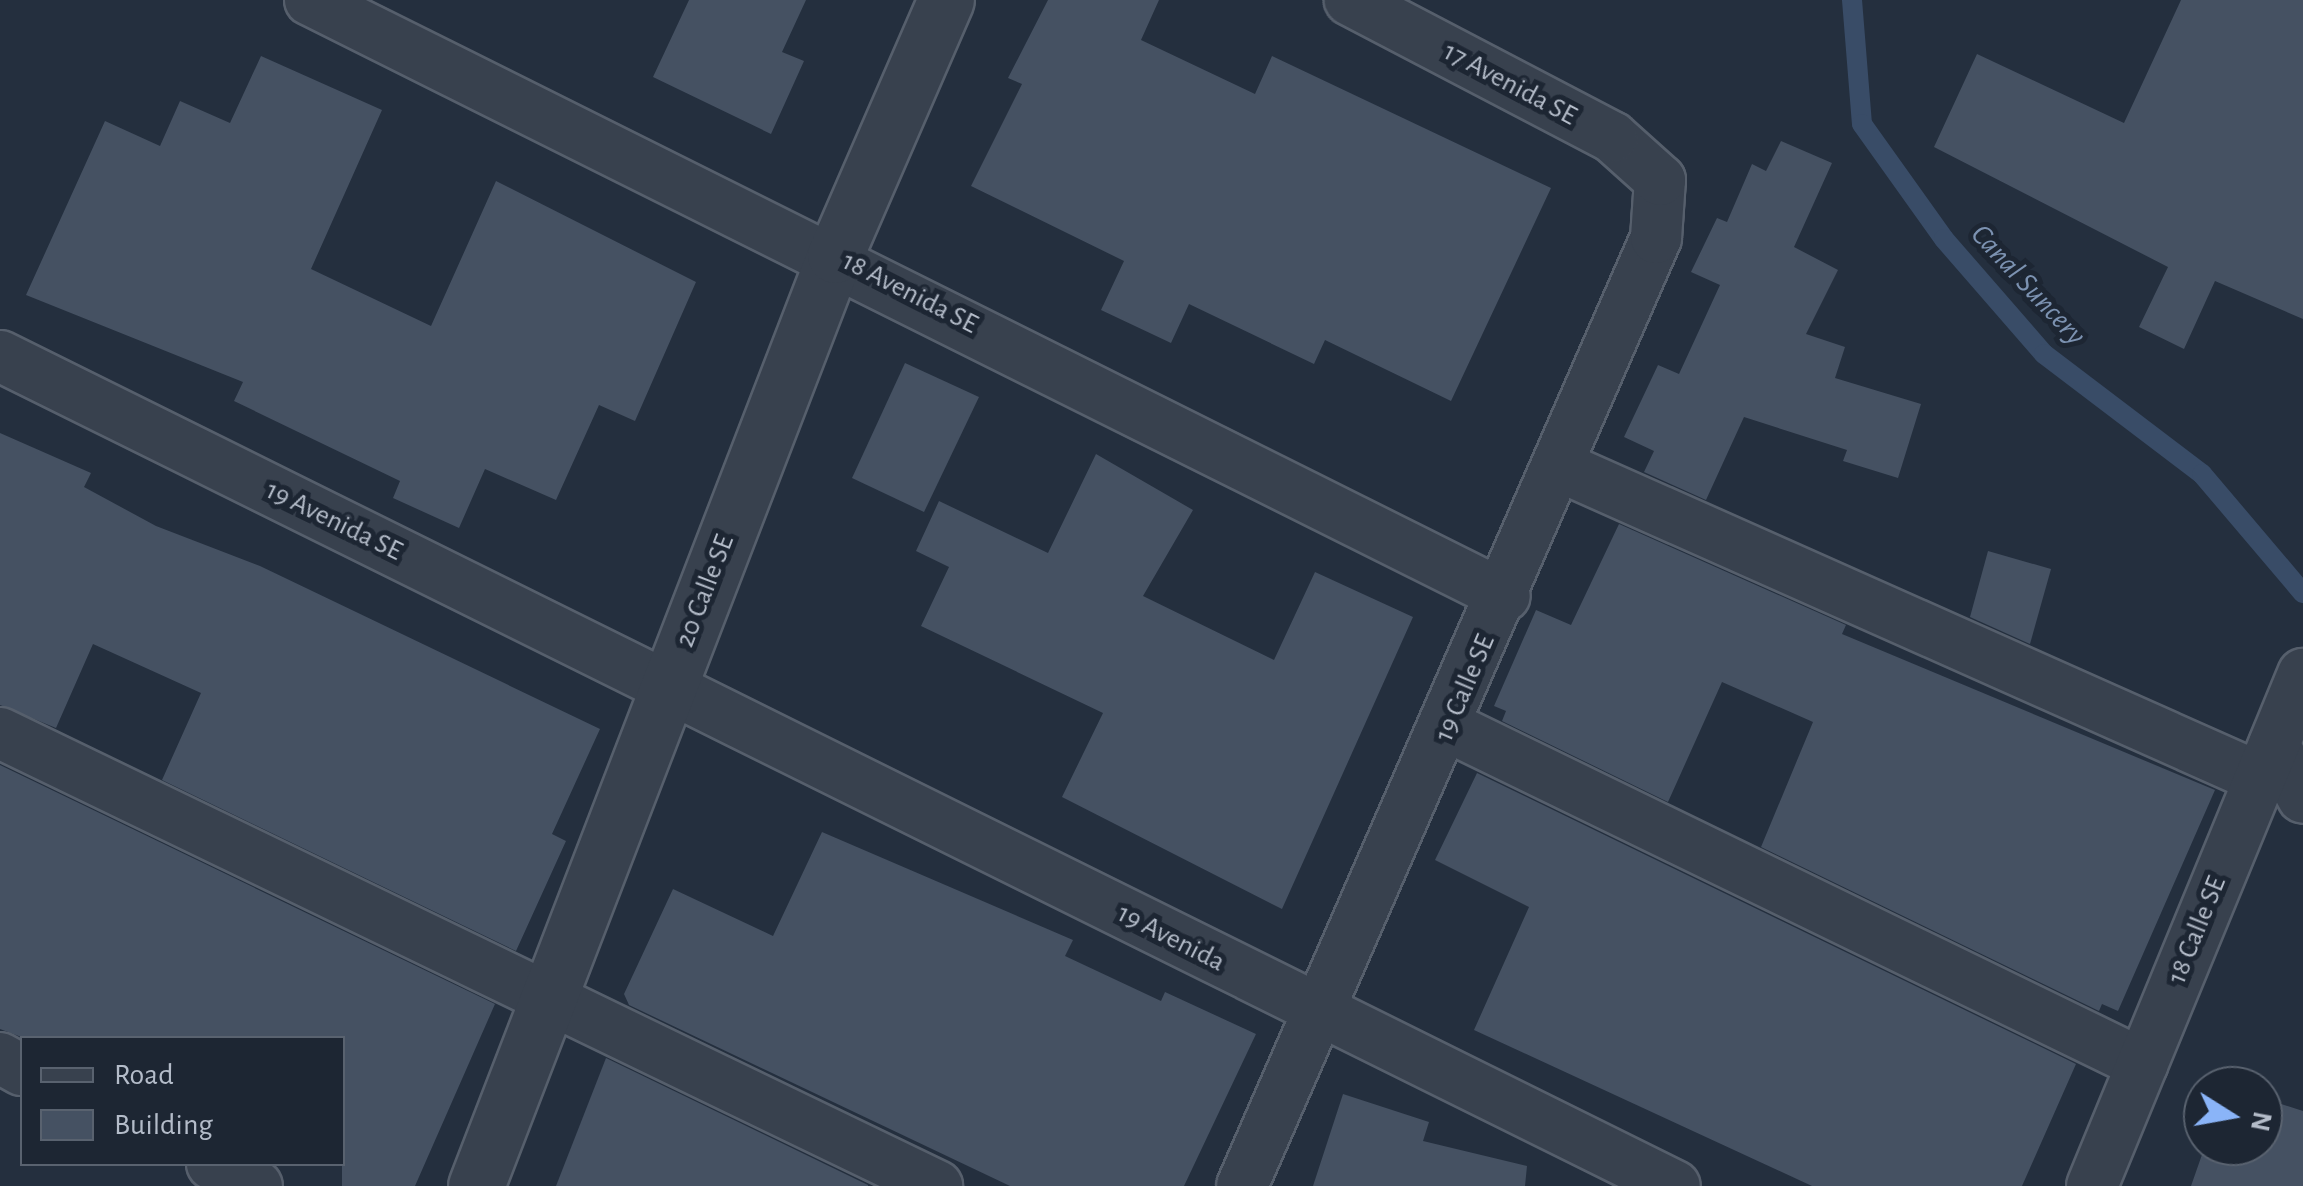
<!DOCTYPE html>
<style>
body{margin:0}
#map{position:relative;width:2303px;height:1186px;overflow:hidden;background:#242f3e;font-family:"Alegreya Sans",sans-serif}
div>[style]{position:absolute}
.stream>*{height:20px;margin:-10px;padding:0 10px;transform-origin:10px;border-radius:10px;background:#394c67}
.building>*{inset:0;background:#455162}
.roads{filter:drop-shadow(2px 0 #565f6c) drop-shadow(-2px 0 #565f6c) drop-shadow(0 2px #565f6c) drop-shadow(0 -2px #565f6c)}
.minor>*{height:50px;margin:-25px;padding:0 25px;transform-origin:25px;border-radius:25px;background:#38414e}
.tertiary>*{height:55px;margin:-27.5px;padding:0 27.5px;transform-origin:27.5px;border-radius:27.5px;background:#38414e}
span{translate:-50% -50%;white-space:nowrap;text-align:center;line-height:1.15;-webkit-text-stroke:10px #1d2633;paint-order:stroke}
.street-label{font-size:28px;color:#b4bcc9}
.water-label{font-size:30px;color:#7c92b1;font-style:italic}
.legend{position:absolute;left:20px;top:1036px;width:325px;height:130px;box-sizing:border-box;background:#1d2633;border:2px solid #59626f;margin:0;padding:12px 18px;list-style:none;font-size:30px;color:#b4bcc9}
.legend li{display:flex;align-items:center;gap:20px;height:50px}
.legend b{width:50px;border:2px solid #59626f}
.north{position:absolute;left:2183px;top:1066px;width:100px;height:100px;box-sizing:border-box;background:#1d2633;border:2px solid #59626f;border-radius:50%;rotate:101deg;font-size:28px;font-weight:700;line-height:40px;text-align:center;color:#b4bcc9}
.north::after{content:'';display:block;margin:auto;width:35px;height:45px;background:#8ab4f8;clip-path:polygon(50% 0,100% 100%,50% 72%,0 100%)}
</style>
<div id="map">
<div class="stream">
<i style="left:1852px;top:0;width:124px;rotate:85.4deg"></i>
<i style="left:1862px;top:124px;width:141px;rotate:54.5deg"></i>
<i style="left:1944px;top:239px;width:152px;rotate:49deg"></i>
<i style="left:2044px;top:354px;width:198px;rotate:37.2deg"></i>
<i style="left:2202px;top:474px;width:156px;rotate:49.7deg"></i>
</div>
<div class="building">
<i style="clip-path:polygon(689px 0,806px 0,782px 52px,804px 61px,771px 134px,653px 77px)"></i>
<i style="clip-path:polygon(1048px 0,1159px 0,1141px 40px,1255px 94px,1272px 56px,1551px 188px,1451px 401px,1325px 340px,1314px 364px,1189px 304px,1171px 343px,1101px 310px,1124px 261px,971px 186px,1022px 84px,1008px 78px)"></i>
<i style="clip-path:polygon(2181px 0,2303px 0,2303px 319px,2215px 281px,2184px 349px,2139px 327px,2168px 267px,1934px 147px,1977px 54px,2124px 123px)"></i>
<i style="clip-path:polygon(261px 56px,382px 110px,311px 269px,431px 326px,496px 181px,696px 282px,635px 421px,599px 405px,556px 500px,485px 469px,459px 528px,393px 498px,400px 481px,234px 401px,243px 382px,26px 295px,105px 121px,160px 146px,180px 101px,230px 123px)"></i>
<i style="clip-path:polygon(1781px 141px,1832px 163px,1794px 247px,1838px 270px,1806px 334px,1845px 347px,1835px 378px,1921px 404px,1898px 478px,1843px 461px,1847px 450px,1744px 417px,1706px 500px,1644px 472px,1654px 451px,1624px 437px,1658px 365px,1679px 374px,1720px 285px,1691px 272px,1717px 218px,1727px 222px,1752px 164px,1766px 171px)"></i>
<i style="clip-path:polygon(905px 363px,979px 397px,924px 512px,852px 478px)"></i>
<i style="clip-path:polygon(0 433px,91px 473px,84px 487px,156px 526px,260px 566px,600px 729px,552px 834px,566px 841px,516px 951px,162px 780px,201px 693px,93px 644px,56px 728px,0 705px)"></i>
<i style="clip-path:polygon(1096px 454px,1193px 510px,1143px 596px,1274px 660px,1315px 572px,1413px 617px,1282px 909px,1062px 797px,1103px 713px,921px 626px,949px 567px,916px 551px,939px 501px,1048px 553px)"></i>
<i style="clip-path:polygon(1619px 524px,1846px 625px,1842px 634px,2215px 790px,2118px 1011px,2102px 1004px,2099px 1011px,1761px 847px,1813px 722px,1722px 682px,1668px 802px,1502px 721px,1506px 711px,1494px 706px,1536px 610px,1571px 625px)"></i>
<i style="clip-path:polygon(1988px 551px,2051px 569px,2030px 644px,1970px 617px)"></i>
<i style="clip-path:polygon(0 765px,495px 1004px,415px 1186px,342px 1186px,342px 1038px,24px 1038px,0 1029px)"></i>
<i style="clip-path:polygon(1477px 773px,2076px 1064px,2022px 1186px,1812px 1186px,1474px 1030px,1529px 907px,1435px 860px)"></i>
<i style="clip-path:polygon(822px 832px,1073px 940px,1065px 956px,1161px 1001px,1165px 992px,1256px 1034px,1184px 1186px,1010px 1186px,629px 1005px,624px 994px,673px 889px,773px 936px)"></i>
<i style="clip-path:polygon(606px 1058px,868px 1185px,868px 1186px,556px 1186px)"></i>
<i style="clip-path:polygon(1343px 1094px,1429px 1122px,1423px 1141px,1527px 1166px,1525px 1186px,1313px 1186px)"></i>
<i style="clip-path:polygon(2263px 1098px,2303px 1111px,2303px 1186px,2191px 1186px,2205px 1146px,2263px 1146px)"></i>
</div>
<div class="roads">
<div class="minor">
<i style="left:310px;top:0;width:1335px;rotate:26.51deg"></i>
<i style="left:0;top:356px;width:1869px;rotate:26.36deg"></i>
<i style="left:1559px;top:466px;width:767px;rotate:23.99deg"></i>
<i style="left:1449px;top:727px;width:771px;rotate:25.93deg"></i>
<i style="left:0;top:733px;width:1041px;rotate:25.8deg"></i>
<i style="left:2274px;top:745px;width:60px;rotate:61.3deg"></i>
<i style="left:0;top:1058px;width:25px;rotate:29deg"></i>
<i style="left:212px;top:1164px;width:50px;rotate:26.1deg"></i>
<i style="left:1242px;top:1186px;width:1034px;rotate:-66.41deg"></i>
<i style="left:1656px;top:238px;width:58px;rotate:-86.1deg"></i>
<i style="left:1660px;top:180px;width:64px;rotate:-138.1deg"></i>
<i style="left:1612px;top:137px;width:296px;rotate:-152.4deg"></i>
<i style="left:2092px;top:1186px;width:554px;rotate:-67.6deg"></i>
</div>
<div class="tertiary">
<i style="left:476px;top:1186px;width:998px;rotate:-68.91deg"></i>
<i style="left:835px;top:255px;width:278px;rotate:-66.5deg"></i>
</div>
</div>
<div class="street-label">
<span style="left:1510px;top:84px;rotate:28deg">17 Avenida SE</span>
<span style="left:910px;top:293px;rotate:27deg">18 Avenida SE</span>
<span style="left:334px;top:521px;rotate:26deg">19 Avenida SE</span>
<span style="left:705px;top:591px;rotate:-69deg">20 Calle SE</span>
<span style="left:1465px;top:688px;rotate:-67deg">19 Calle SE</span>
<span style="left:2197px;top:930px;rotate:-68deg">18 Calle SE</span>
<span style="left:1171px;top:938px;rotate:27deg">19 Avenida</span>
</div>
<div class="water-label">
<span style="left:2028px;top:285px;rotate:47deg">Canal Suncery</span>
</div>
<ul class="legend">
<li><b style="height:12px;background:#38414e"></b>Road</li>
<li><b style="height:28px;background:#455162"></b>Building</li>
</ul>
<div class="north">N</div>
</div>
